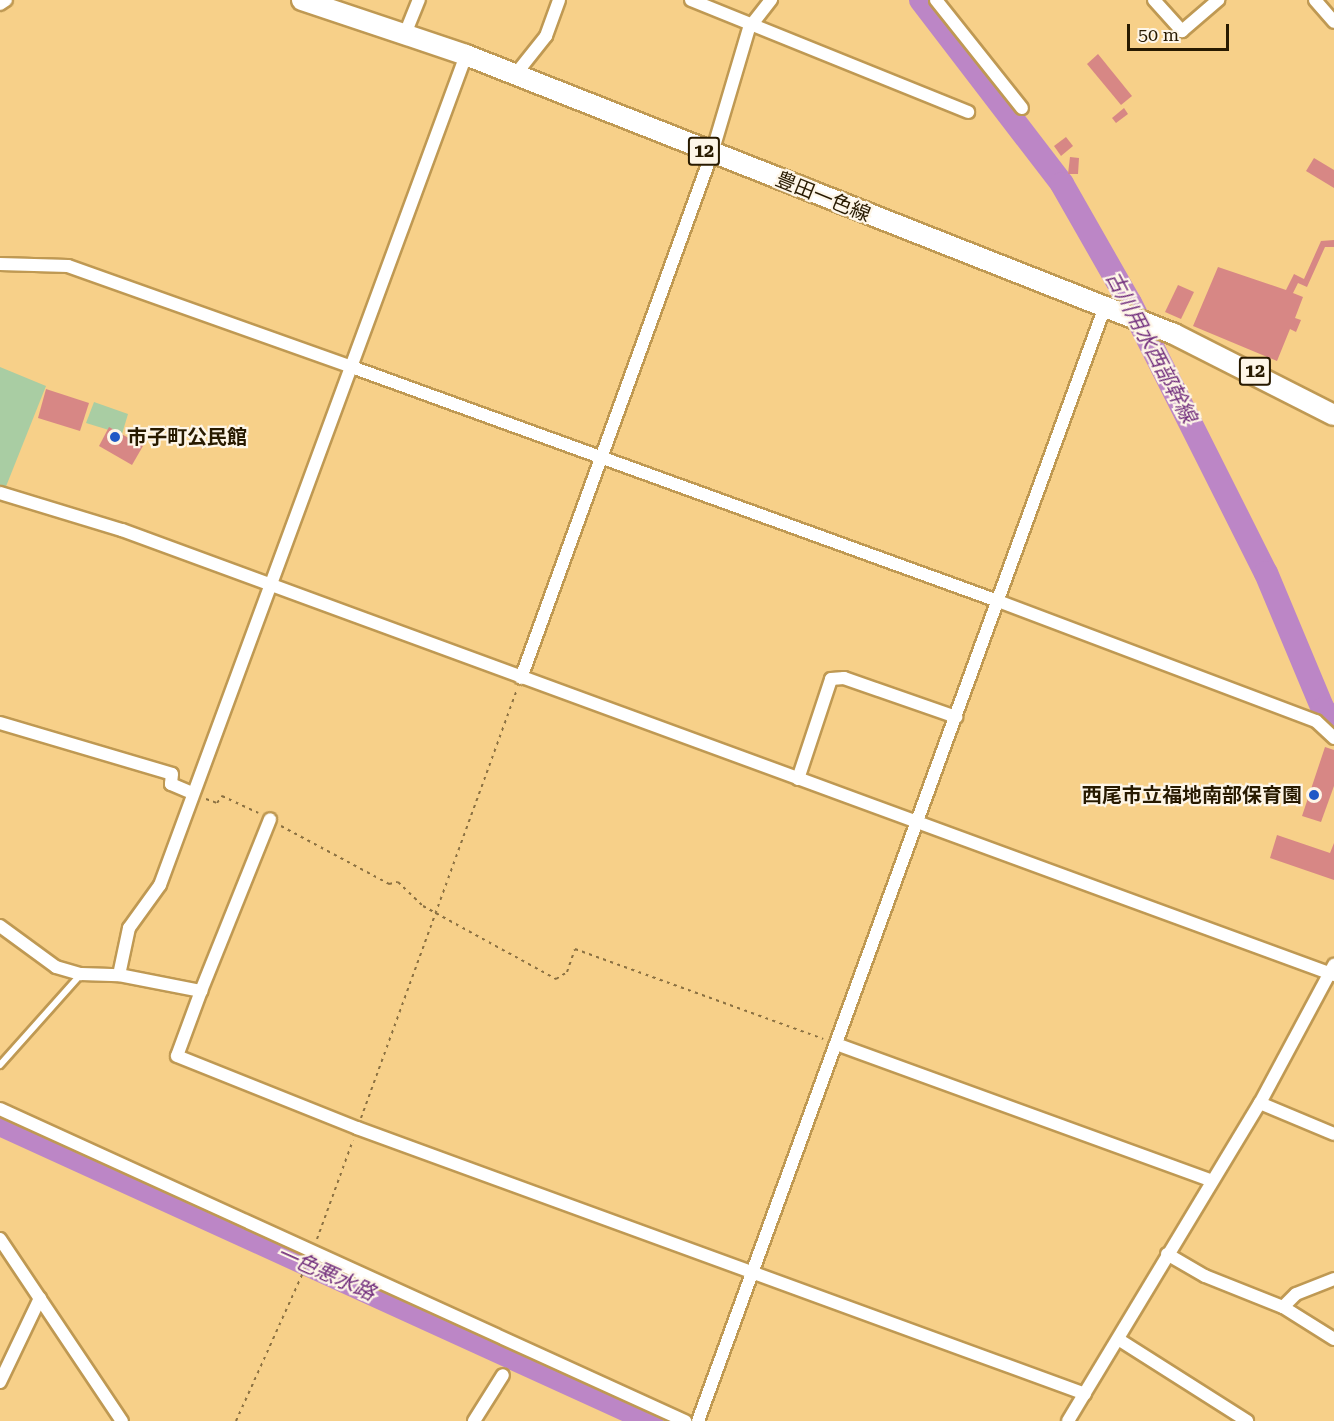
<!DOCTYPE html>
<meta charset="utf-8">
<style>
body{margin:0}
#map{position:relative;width:1334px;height:1421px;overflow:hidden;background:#f7d089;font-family:"Roboto Serif","Noto Sans JP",serif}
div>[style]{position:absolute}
.green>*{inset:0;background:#a9cda3}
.river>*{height:24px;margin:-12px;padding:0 12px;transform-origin:12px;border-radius:12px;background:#bc86c6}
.building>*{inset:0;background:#d78785}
.path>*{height:2px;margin-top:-1px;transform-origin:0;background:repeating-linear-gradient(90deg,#8b7142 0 3px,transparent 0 7.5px)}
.roads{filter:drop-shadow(2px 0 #bf9953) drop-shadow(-2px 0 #bf9953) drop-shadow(0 2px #bf9953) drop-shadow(0 -2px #bf9953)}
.lane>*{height:6px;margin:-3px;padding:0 3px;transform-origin:3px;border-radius:3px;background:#fff}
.street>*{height:12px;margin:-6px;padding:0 6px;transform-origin:6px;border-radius:6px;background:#fff}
.primary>*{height:20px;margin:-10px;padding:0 10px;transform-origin:10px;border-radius:10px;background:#fff}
.dots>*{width:16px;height:16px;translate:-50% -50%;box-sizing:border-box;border:3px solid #fef6e8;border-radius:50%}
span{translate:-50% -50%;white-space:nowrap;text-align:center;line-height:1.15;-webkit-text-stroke:4.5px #fef6e8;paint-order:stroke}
.shield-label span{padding:2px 4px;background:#fef6e8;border:2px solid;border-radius:4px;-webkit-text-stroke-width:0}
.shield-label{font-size:18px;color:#281a00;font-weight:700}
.street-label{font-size:20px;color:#281a00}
.poi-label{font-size:20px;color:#281a00;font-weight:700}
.left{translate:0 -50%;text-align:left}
.right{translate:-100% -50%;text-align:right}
.water-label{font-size:21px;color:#722f7d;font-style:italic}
.scale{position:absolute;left:1127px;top:24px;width:102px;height:27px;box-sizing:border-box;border:3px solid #281a00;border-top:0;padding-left:8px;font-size:18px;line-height:21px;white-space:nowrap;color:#281a00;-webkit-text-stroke:4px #fef6e8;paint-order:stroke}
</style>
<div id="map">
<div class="green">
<i style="clip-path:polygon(0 367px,46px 386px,5px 489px,0 488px)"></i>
<i style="clip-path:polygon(94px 402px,128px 414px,122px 434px,86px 423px)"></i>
</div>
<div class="river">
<i style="left:921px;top:0;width:232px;rotate:52.5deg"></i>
<i style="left:1062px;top:184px;width:137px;rotate:60.3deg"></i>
<i style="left:1130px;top:303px;width:302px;rotate:63.3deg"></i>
<i style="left:1266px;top:573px;width:147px;rotate:67.3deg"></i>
<i style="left:1323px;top:709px;width:17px;rotate:50deg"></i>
<i style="left:0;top:1124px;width:716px;rotate:24.52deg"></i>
</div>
<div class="building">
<i style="clip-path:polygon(1098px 54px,1132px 96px,1121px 105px,1087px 64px)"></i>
<i style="clip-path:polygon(1124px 108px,1128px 114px,1116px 123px,1112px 118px)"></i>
<i style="clip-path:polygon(1066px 137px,1073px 146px,1061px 156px,1054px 146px)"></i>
<i style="clip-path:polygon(1070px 157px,1079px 158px,1078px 174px,1068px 174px)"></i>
<i style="clip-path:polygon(1314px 158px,1334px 170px,1334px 188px,1306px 171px)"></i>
<i style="clip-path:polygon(1334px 240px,1334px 247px,1325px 247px,1307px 287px,1298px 283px,1293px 293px,1303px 297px,1295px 318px,1301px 320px,1296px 332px,1290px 329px,1277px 361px,1193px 326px,1218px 267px,1286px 290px,1294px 274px,1304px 279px,1321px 241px)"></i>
<i style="clip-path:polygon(1178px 285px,1194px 292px,1181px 319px,1165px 312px)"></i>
<i style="clip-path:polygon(46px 389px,89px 403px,80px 431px,38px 418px)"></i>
<i style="clip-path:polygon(109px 427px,143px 446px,132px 465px,99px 446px)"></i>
<i style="clip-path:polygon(1325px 747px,1334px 750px,1334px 786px,1321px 822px,1302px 816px)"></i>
<i style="clip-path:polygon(1277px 835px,1330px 853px,1334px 843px,1334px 880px,1270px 858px)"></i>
</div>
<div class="path">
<i style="left:206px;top:799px;width:12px;rotate:20deg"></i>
<i style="left:217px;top:803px;width:9px;rotate:-54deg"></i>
<i style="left:222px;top:796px;width:40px;rotate:25deg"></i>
<i style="left:281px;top:826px;width:123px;rotate:28.2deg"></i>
<i style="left:389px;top:884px;width:9px;rotate:-13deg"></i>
<i style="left:398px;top:882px;width:35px;rotate:44deg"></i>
<i style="left:423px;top:906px;width:152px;rotate:28.8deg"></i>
<i style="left:556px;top:979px;width:13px;rotate:-32deg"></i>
<i style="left:567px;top:972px;width:24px;rotate:-71deg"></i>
<i style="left:575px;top:949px;width:264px;rotate:19.9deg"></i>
<i style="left:361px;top:1118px;width:456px;rotate:-70deg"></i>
<i style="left:317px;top:1239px;width:105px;rotate:-70deg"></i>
<i style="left:236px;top:1421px;width:172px;rotate:-65.7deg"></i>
</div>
<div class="roads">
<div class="lane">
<i style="left:0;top:1065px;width:122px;rotate:-48.3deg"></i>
</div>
<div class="street">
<i style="left:691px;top:0;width:299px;rotate:22deg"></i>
<i style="left:936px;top:0;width:138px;rotate:51.5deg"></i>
<i style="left:1154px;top:0;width:42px;rotate:47.9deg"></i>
<i style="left:1182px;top:31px;width:48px;rotate:-40.7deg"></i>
<i style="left:1315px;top:0;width:29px;rotate:49deg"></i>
<i style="left:0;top:4px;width:7px;rotate:-34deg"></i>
<i style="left:405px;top:34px;width:37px;rotate:-68deg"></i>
<i style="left:515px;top:75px;width:50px;rotate:-51.5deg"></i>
<i style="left:546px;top:36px;width:38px;rotate:-70deg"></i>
<i style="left:0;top:264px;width:68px;rotate:1.7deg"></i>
<i style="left:68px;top:266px;width:298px;rotate:19.6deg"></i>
<i style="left:349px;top:366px;width:690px;rotate:19.91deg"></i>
<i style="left:998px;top:601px;width:340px;rotate:20.7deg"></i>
<i style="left:1316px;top:721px;width:25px;rotate:43deg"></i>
<i style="left:0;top:493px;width:127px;rotate:16.9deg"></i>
<i style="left:122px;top:530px;width:1291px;rotate:20.16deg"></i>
<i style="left:521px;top:678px;width:559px;rotate:-70.01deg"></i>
<i style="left:712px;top:153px;width:130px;rotate:-73.5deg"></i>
<i style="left:749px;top:28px;width:36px;rotate:-52deg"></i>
<i style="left:0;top:723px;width:179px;rotate:16.5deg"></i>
<i style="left:172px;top:774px;width:10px;rotate:96deg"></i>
<i style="left:171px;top:784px;width:23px;rotate:23deg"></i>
<i style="left:798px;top:779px;width:105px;rotate:-71.7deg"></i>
<i style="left:831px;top:679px;width:13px;rotate:-4deg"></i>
<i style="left:844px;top:678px;width:119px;rotate:19.2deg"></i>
<i style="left:0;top:926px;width:69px;rotate:36.2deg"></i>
<i style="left:56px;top:967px;width:26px;rotate:16deg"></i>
<i style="left:81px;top:974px;width:38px;rotate:2deg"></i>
<i style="left:119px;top:975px;width:48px;rotate:-78deg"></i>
<i style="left:129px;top:928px;width:53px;rotate:-54.2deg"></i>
<i style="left:160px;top:885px;width:885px;rotate:-69.76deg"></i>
<i style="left:119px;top:975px;width:84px;rotate:11deg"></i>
<i style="left:201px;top:991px;width:69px;rotate:110.3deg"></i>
<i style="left:177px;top:1056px;width:194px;rotate:21.8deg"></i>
<i style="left:357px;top:1128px;width:775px;rotate:20.07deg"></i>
<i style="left:201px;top:991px;width:185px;rotate:-68.1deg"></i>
<i style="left:836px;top:1044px;width:398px;rotate:20deg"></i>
<i style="left:1260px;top:1103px;width:80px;rotate:22.7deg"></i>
<i style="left:0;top:1109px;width:753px;rotate:24.49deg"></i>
<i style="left:0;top:1239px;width:219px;rotate:56.2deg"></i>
<i style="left:1167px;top:1254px;width:44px;rotate:30.1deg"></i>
<i style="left:1205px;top:1276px;width:84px;rotate:21.7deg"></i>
<i style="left:1283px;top:1307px;width:60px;rotate:32.1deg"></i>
<i style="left:1283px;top:1307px;width:18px;rotate:-45deg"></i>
<i style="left:1296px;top:1294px;width:41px;rotate:-21.5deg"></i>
<i style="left:1118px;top:1339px;width:153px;rotate:32.4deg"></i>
<i style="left:0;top:1382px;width:93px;rotate:-64.5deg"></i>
<i style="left:474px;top:1421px;width:54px;rotate:-57.8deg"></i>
<i style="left:698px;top:1421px;width:1184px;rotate:-69.94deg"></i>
<i style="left:1068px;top:1421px;width:371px;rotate:-58.9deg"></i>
<i style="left:1260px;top:1103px;width:157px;rotate:-61.8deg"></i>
</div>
<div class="primary">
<i style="left:302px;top:0;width:173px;rotate:18.5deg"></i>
<i style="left:466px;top:55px;width:761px;rotate:21.51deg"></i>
<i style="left:1174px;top:334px;width:179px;rotate:26.9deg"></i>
</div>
</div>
<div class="dots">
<i style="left:115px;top:437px;background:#1f59c6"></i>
<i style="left:1314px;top:795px;background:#1f59c6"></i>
</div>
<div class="shield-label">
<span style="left:704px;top:151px">12</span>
<span style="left:1255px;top:371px">12</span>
</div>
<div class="street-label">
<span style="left:823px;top:197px;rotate:22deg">豊田一色線</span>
</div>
<div class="poi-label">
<span class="left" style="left:127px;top:437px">市子町公民館</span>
<span class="right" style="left:1302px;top:795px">西尾市立福地南部保育園</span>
</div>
<div class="water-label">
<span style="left:1151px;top:347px;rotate:62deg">古川用水西部幹線</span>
<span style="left:326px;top:1273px;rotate:24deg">一色悪水路</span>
</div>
<div class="scale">50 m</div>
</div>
